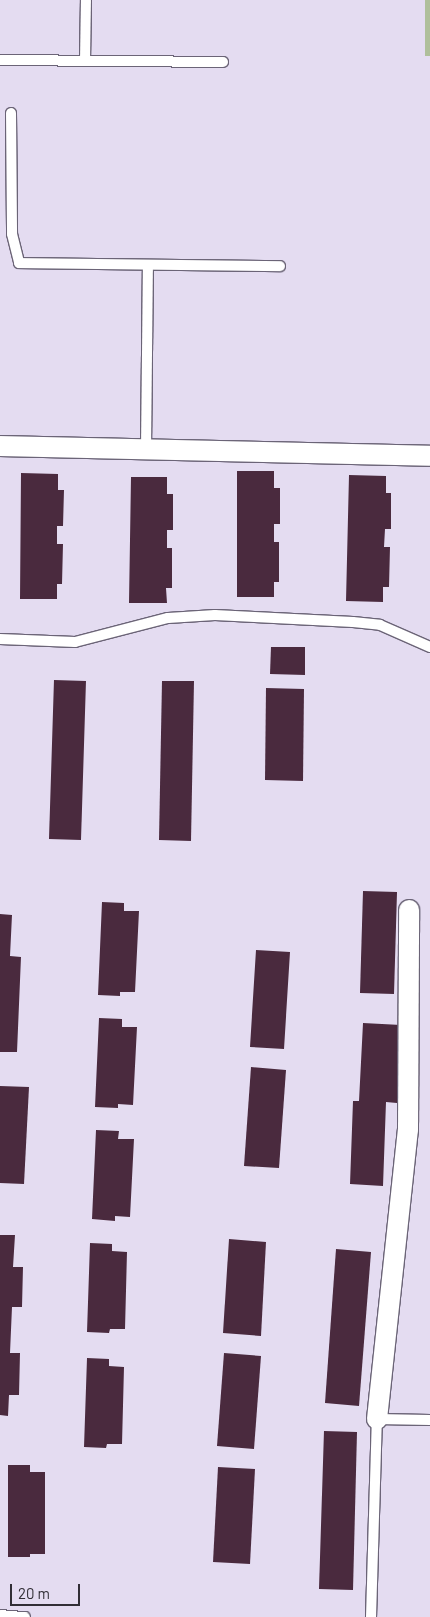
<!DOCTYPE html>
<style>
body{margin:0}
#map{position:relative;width:430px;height:1617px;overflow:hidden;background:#e4dcf1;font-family:Barlow,sans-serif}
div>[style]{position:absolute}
.green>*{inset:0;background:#afbf9b}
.building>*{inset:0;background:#4a2a3e}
.roads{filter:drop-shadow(1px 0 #6b6477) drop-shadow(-1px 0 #6b6477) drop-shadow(0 1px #6b6477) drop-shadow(0 -1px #6b6477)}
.lane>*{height:10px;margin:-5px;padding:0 5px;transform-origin:5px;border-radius:5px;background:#fff}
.street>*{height:20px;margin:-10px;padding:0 10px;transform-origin:10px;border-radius:10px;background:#fff}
span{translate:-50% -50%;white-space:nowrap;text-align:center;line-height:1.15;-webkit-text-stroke:5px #e4dcf1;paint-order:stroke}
.scale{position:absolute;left:10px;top:1584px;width:70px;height:22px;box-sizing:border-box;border:2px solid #312e36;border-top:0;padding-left:6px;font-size:15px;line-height:18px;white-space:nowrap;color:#312e36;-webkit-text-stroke:4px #e4dcf1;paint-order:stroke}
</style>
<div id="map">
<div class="green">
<i style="clip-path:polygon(425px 0,430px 0,430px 56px,425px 56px)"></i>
</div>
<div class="building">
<i style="clip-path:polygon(237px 471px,274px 471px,274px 488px,280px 488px,280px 524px,274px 524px,274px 542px,279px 542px,279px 582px,274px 582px,274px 597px,237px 597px)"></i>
<i style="clip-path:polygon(21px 473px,58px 474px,58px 490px,64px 490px,63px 526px,57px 526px,57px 544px,63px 544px,62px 584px,57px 584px,57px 599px,20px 599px)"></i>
<i style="clip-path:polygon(349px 475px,386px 476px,386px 493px,391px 493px,391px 529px,385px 529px,384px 547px,390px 547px,389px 587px,383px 587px,383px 602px,346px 601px)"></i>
<i style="clip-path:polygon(131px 477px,167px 477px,167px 494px,173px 494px,173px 530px,167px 530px,167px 548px,172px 548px,172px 588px,166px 588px,167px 603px,129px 603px)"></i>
<i style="clip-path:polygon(271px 647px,305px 647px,305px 675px,270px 674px)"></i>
<i style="clip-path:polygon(54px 680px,86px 681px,81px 840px,49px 839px)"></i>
<i style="clip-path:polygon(162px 681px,194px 681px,191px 841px,159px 840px)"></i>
<i style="clip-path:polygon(266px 688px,304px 689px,303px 781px,265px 780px)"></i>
<i style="clip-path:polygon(363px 891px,397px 892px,394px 994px,360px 993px)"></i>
<i style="clip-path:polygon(102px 902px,124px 903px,124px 911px,139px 911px,135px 992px,120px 992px,120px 996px,98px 995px)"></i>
<i style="clip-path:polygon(0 914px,12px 915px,10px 956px,21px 957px,17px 1052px,0 1052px)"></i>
<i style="clip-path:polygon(256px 950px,290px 952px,284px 1049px,250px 1047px)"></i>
<i style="clip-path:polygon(99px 1018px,122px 1019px,122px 1027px,137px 1027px,133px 1105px,118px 1104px,118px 1108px,95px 1107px)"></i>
<i style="clip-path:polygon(363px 1023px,401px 1025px,397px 1103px,386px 1102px,383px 1186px,350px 1184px,353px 1101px,359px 1101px)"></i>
<i style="clip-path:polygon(251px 1067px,286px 1070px,279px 1168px,244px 1166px)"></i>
<i style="clip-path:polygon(0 1086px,29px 1087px,24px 1184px,0 1183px)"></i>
<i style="clip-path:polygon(96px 1130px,119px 1131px,118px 1139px,134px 1139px,130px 1217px,115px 1216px,115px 1221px,92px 1219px)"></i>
<i style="clip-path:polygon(0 1235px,15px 1235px,13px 1267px,23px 1267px,22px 1307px,12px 1307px,10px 1353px,20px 1353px,19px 1395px,9px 1395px,8px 1416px,0 1415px)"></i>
<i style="clip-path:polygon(229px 1239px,266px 1242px,261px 1336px,223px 1333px)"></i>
<i style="clip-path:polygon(90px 1243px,112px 1244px,112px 1251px,127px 1252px,125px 1329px,110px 1329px,109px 1333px,87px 1332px)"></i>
<i style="clip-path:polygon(336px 1249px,371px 1252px,359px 1406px,325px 1403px)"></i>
<i style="clip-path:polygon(224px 1353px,261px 1356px,254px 1449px,217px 1446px)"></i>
<i style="clip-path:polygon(87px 1358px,109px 1359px,109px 1366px,124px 1367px,122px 1444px,107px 1444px,106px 1448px,84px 1447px)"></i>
<i style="clip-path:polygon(324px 1431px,357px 1432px,353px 1590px,319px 1589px)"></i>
<i style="clip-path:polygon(8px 1465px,30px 1465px,30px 1472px,45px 1472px,45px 1554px,30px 1554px,30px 1557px,8px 1557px)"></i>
<i style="clip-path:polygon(218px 1467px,255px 1469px,250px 1564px,213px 1562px)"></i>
</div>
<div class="roads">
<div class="lane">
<i style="left:0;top:60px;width:223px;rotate:0.5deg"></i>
<i style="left:85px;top:61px;width:61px;rotate:-89.1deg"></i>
<i style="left:11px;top:113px;width:121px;rotate:89.5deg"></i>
<i style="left:12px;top:234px;width:30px;rotate:76deg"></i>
<i style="left:19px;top:263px;width:261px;rotate:0.7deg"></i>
<i style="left:146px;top:449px;width:184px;rotate:-89.4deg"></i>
<i style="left:0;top:639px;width:75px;rotate:2.3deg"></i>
<i style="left:75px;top:642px;width:96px;rotate:-14.5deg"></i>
<i style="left:168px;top:618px;width:47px;rotate:-3.7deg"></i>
<i style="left:215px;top:615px;width:138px;rotate:2.9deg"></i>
<i style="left:353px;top:622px;width:27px;rotate:6deg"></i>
<i style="left:380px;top:625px;width:55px;rotate:23.7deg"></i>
<i style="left:0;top:1615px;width:25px;rotate:5deg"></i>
<i style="left:371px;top:1617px;width:198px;rotate:-88.3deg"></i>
<i style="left:377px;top:1419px;width:53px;rotate:1.1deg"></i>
</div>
<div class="street">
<i style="left:0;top:446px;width:430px;rotate:1.3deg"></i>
<i style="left:377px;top:1419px;width:291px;rotate:-83.9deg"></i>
<i style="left:408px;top:1130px;width:220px;rotate:-89.7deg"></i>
</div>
</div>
<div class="scale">20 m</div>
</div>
